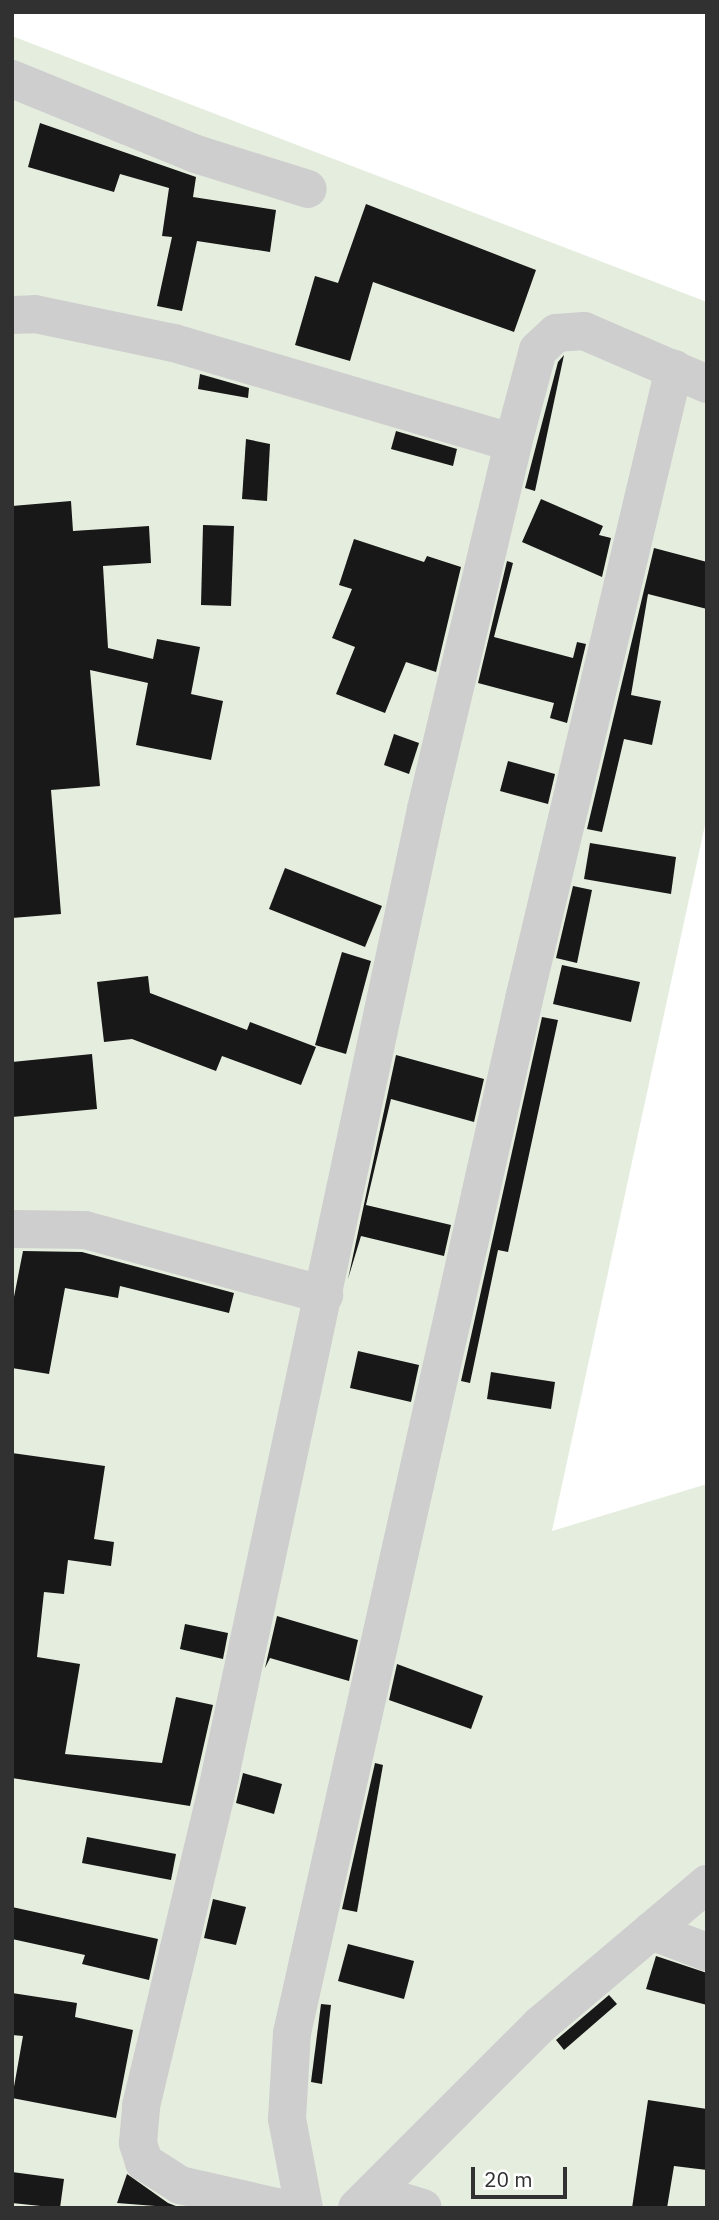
<!DOCTYPE html>
<style>
body{margin:0}
#map{position:relative;width:719px;height:2220px;overflow:hidden;background:#fff;font-family:"IBM Plex Sans",sans-serif}
div>[style]{position:absolute}
.green>*{inset:0;background:#e5eede}
.building>*{inset:0;background:#181818}
.minor>*{height:38px;margin:-19px;padding:0 19px;transform-origin:19px;border-radius:19px;background:#cecece}
span{translate:-50% -50%;white-space:nowrap;text-align:center;line-height:1.15;-webkit-text-stroke:7px #fff;paint-order:stroke}
.frame{position:absolute;inset:0;border:14px solid #313131;pointer-events:none}
.scale{position:absolute;left:471px;top:2167px;width:96px;height:32px;box-sizing:border-box;border:4px solid #313131;border-top:0;padding-left:9px;font-size:21px;line-height:24px;white-space:nowrap;color:#313131;-webkit-text-stroke:5px #fff;paint-order:stroke}
</style>
<div id="map">
<div class="green">
<i style="clip-path:polygon(12px 36px,707px 302px,707px 816px,552px 1531px,707px 1484px,707px 2208px,12px 2208px)"></i>
</div>
<div class="building">
<i style="clip-path:polygon(40px 123px,196px 177px,193px 197px,276px 210px,270px 252px,197px 241px,182px 311px,157px 306px,172px 237px,162px 236px,169px 188px,120px 174px,114px 192px,28px 167px)"></i>
<i style="clip-path:polygon(366px 204px,536px 270px,514px 332px,373px 282px,350px 361px,295px 345px,315px 276px,338px 283px)"></i>
<i style="clip-path:polygon(564px 355px,535px 491px,525px 488px,558px 362px)"></i>
<i style="clip-path:polygon(200px 374px,249px 388px,248px 398px,198px 389px)"></i>
<i style="clip-path:polygon(396px 431px,457px 449px,453px 466px,391px 449px)"></i>
<i style="clip-path:polygon(246px 439px,270px 444px,267px 501px,242px 499px)"></i>
<i style="clip-path:polygon(541px 499px,603px 526px,599px 535px,611px 538px,602px 577px,522px 542px)"></i>
<i style="clip-path:polygon(71px 501px,73px 531px,149px 526px,151px 563px,103px 566px,108px 648px,153px 659px,157px 639px,200px 647px,191px 694px,223px 701px,211px 760px,136px 745px,148px 683px,90px 670px,100px 786px,51px 790px,61px 914px,12px 918px,12px 506px)"></i>
<i style="clip-path:polygon(203px 525px,234px 526px,231px 606px,201px 605px)"></i>
<i style="clip-path:polygon(354px 539px,424px 562px,427px 556px,461px 567px,436px 672px,406px 662px,385px 713px,336px 694px,355px 647px,332px 638px,352px 589px,339px 585px)"></i>
<i style="clip-path:polygon(654px 548px,707px 562px,707px 609px,648px 594px,631px 695px,661px 701px,652px 745px,624px 739px,602px 832px,587px 829px)"></i>
<i style="clip-path:polygon(507px 561px,513px 563px,494px 637px,573px 658px,577px 642px,586px 644px,567px 723px,550px 718px,554px 703px,478px 683px)"></i>
<i style="clip-path:polygon(394px 734px,419px 743px,409px 774px,384px 765px)"></i>
<i style="clip-path:polygon(508px 761px,555px 774px,548px 804px,500px 791px)"></i>
<i style="clip-path:polygon(590px 843px,676px 857px,671px 894px,584px 879px)"></i>
<i style="clip-path:polygon(285px 868px,382px 906px,365px 947px,269px 909px)"></i>
<i style="clip-path:polygon(573px 886px,592px 890px,577px 963px,556px 958px)"></i>
<i style="clip-path:polygon(342px 952px,371px 961px,346px 1054px,315px 1045px)"></i>
<i style="clip-path:polygon(562px 965px,640px 982px,631px 1022px,553px 1004px)"></i>
<i style="clip-path:polygon(148px 976px,150px 993px,247px 1030px,250px 1022px,316px 1047px,301px 1085px,222px 1056px,216px 1071px,132px 1039px,104px 1042px,97px 982px)"></i>
<i style="clip-path:polygon(542px 1017px,558px 1020px,508px 1252px,498px 1250px,470px 1383px,461px 1381px)"></i>
<i style="clip-path:polygon(92px 1054px,97px 1109px,12px 1117px,12px 1062px)"></i>
<i style="clip-path:polygon(396px 1055px,484px 1079px,474px 1122px,391px 1099px,366px 1205px,451px 1225px,444px 1256px,361px 1236px,348px 1279px)"></i>
<i style="clip-path:polygon(23px 1251px,82px 1252px,234px 1293px,229px 1313px,120px 1286px,118px 1298px,65px 1288px,49px 1374px,12px 1368px,12px 1307px)"></i>
<i style="clip-path:polygon(358px 1351px,419px 1365px,411px 1402px,350px 1388px)"></i>
<i style="clip-path:polygon(491px 1372px,555px 1382px,551px 1409px,487px 1399px)"></i>
<i style="clip-path:polygon(12px 1453px,105px 1466px,94px 1539px,114px 1542px,111px 1566px,68px 1560px,64px 1594px,44px 1592px,37px 1657px,80px 1664px,65px 1754px,162px 1763px,176px 1697px,213px 1705px,190px 1806px,12px 1778px)"></i>
<i style="clip-path:polygon(277px 1616px,358px 1640px,349px 1681px,270px 1658px,265px 1668px)"></i>
<i style="clip-path:polygon(185px 1624px,228px 1633px,223px 1659px,180px 1649px)"></i>
<i style="clip-path:polygon(397px 1664px,483px 1696px,471px 1729px,389px 1700px)"></i>
<i style="clip-path:polygon(375px 1763px,383px 1765px,357px 1912px,342px 1909px)"></i>
<i style="clip-path:polygon(243px 1773px,282px 1784px,274px 1814px,236px 1803px)"></i>
<i style="clip-path:polygon(87px 1837px,176px 1854px,171px 1880px,82px 1863px)"></i>
<i style="clip-path:polygon(213px 1899px,246px 1907px,236px 1945px,204px 1938px)"></i>
<i style="clip-path:polygon(12px 1907px,158px 1939px,149px 1980px,82px 1964px,85px 1955px,12px 1939px)"></i>
<i style="clip-path:polygon(348px 1944px,414px 1961px,404px 1999px,338px 1981px)"></i>
<i style="clip-path:polygon(656px 1956px,707px 1973px,707px 2005px,646px 1989px)"></i>
<i style="clip-path:polygon(12px 1993px,77px 2003px,75px 2017px,133px 2030px,116px 2118px,12px 2098px,23px 2036px,12px 2035px)"></i>
<i style="clip-path:polygon(609px 1995px,617px 2004px,564px 2050px,556px 2040px)"></i>
<i style="clip-path:polygon(321px 2004px,331px 2005px,322px 2084px,311px 2082px)"></i>
<i style="clip-path:polygon(648px 2100px,707px 2109px,707px 2170px,674px 2166px,667px 2208px,632px 2208px)"></i>
<i style="clip-path:polygon(12px 2172px,64px 2179px,60px 2208px,12px 2203px)"></i>
<i style="clip-path:polygon(127px 2174px,168px 2203px,181px 2208px,117px 2203px)"></i>
</div>
<div class="minor">
<i style="left:12px;top:79px;width:199px;rotate:22.2deg"></i>
<i style="left:196px;top:154px;width:117px;rotate:17.4deg"></i>
<i style="left:12px;top:315px;width:23px;rotate:-2deg"></i>
<i style="left:35px;top:314px;width:142px;rotate:11.8deg"></i>
<i style="left:174px;top:343px;width:353px;rotate:16.4deg"></i>
<i style="left:513px;top:443px;width:96px;rotate:-75deg"></i>
<i style="left:538px;top:350px;width:25px;rotate:-43deg"></i>
<i style="left:556px;top:333px;width:28px;rotate:-4deg"></i>
<i style="left:584px;top:331px;width:134px;rotate:23.3deg"></i>
<i style="left:15px;top:1229px;width:70px;rotate:0.8deg"></i>
<i style="left:85px;top:1230px;width:248px;rotate:15.2deg"></i>
<i style="left:651px;top:1931px;width:60px;rotate:20.6deg"></i>
<i style="left:373px;top:2193px;width:52px;rotate:16.7deg"></i>
<i style="left:281px;top:2208px;width:104px;rotate:-167.2deg"></i>
<i style="left:180px;top:2185px;width:43px;rotate:-147.4deg"></i>
<i style="left:144px;top:2162px;width:20px;rotate:-108deg"></i>
<i style="left:138px;top:2143px;width:37px;rotate:-85deg"></i>
<i style="left:141px;top:2106px;width:339px;rotate:-76.5deg"></i>
<i style="left:220px;top:1776px;width:989px;rotate:-77.97deg"></i>
<i style="left:426px;top:809px;width:376px;rotate:-76.6deg"></i>
<i style="left:304px;top:2208px;width:91px;rotate:-100.8deg"></i>
<i style="left:287px;top:2119px;width:86px;rotate:-86.7deg"></i>
<i style="left:292px;top:2033px;width:1060px;rotate:-77.35deg"></i>
<i style="left:524px;top:999px;width:648px;rotate:-76.61deg"></i>
<i style="left:357px;top:2208px;width:259px;rotate:-45deg"></i>
<i style="left:540px;top:2025px;width:219px;rotate:-40.2deg"></i>
</div>
<div class="frame"></div>
<div class="scale">20 m</div>
</div>
